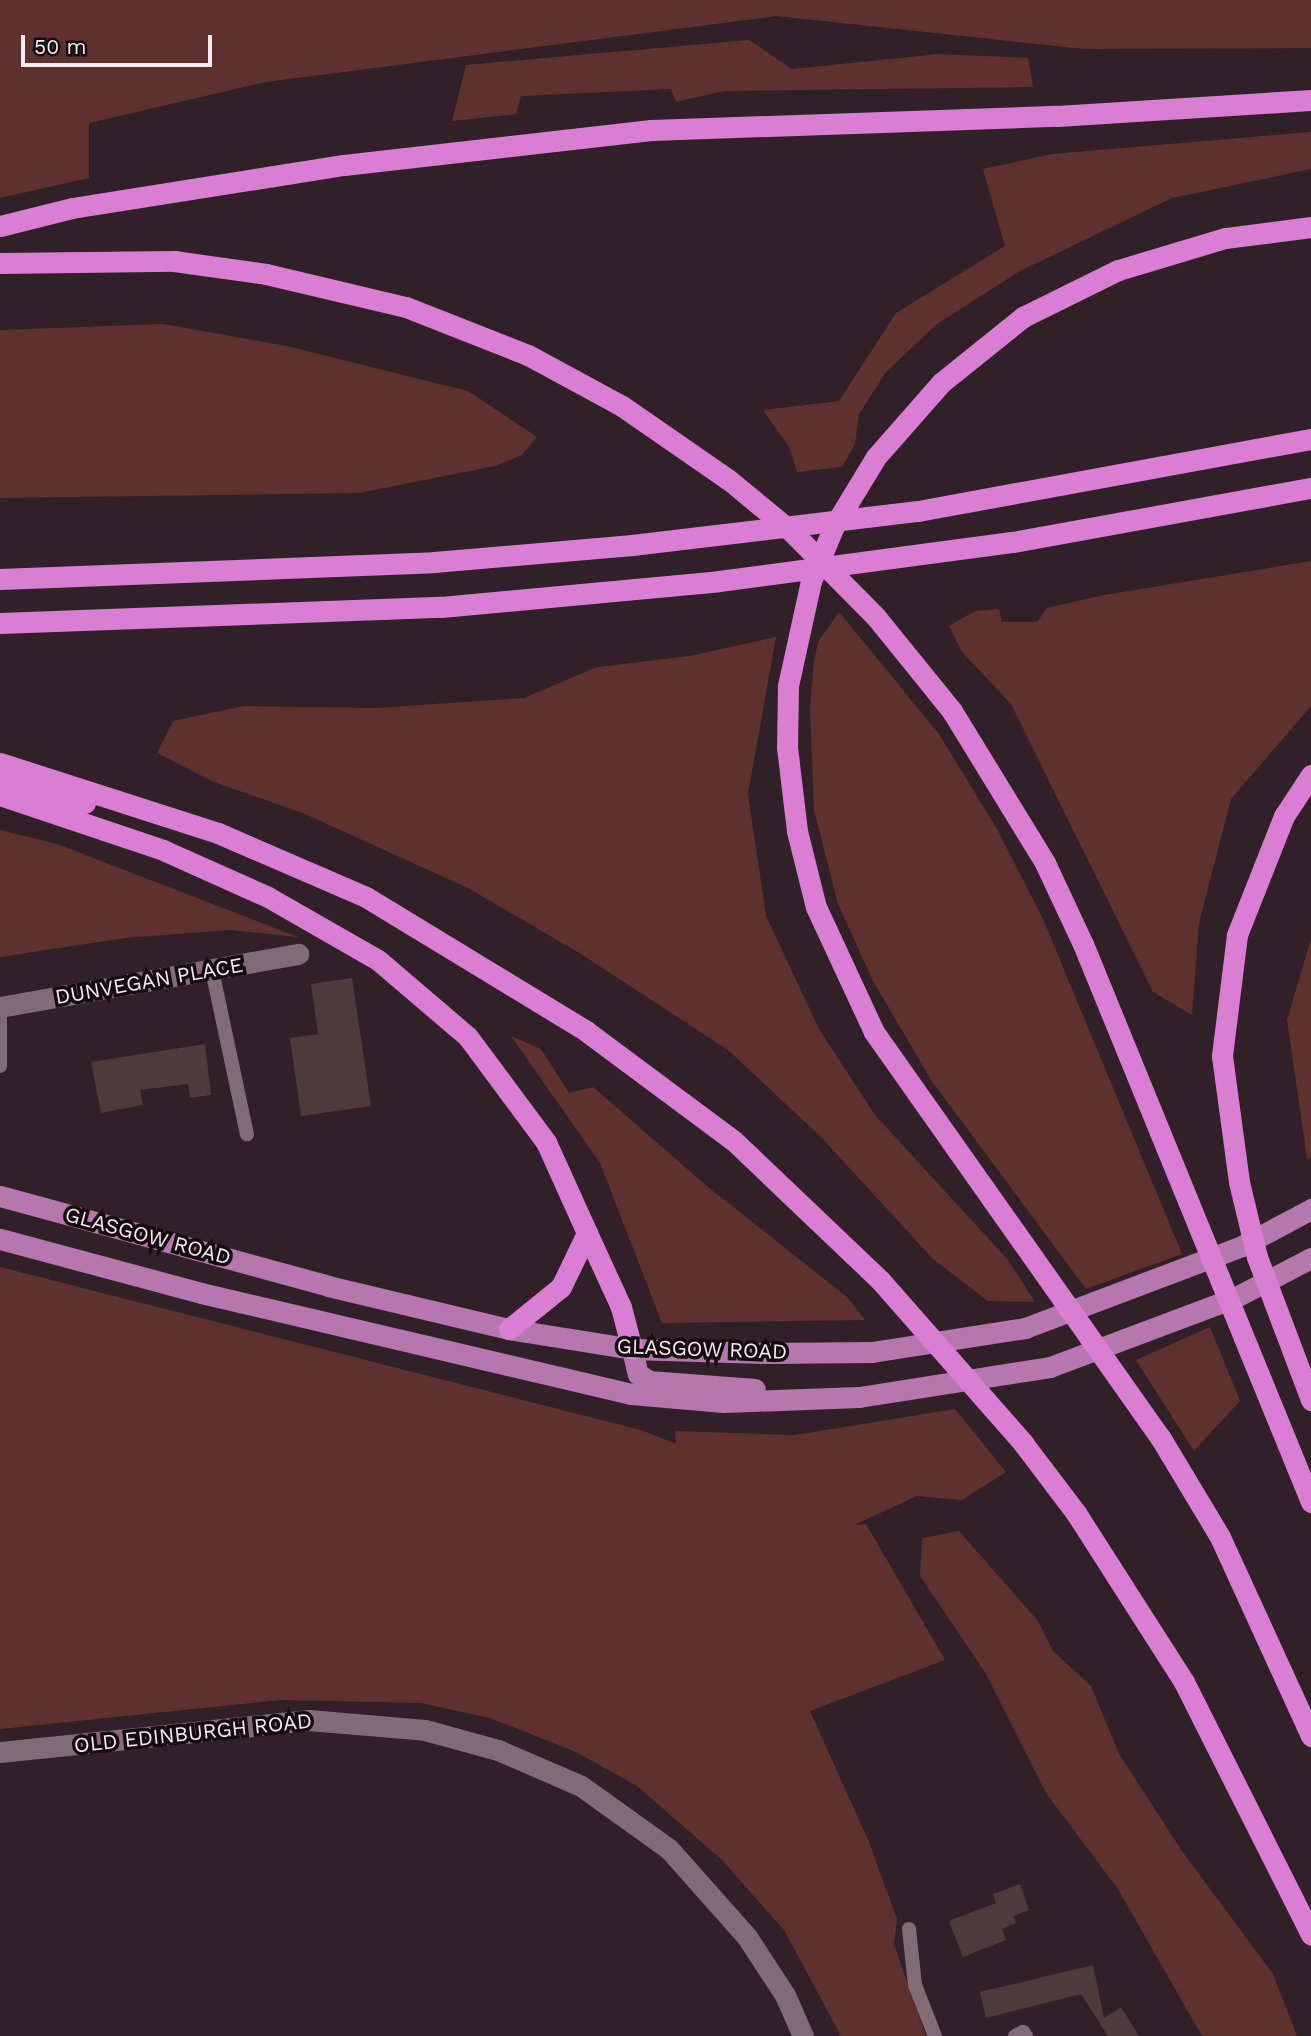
<!DOCTYPE html>
<style>
body{margin:0}
#map{position:relative;width:1311px;height:2036px;overflow:hidden;background:#312028;font-family:"Work Sans",sans-serif}
div>[style]{position:absolute}
.green>*{inset:0;background:#5e312e}
.building>*{inset:0;background:#4e393d}
.lane>*{height:14px;margin:-7px;padding:0 7px;transform-origin:7px;border-radius:7px;background:#816c76}
.street>*{height:21px;margin:-10.5px;padding:0 10.5px;transform-origin:10.5px;border-radius:10.5px;background:#816c76}
.secondary>*{height:21px;margin:-10.5px;padding:0 10.5px;transform-origin:10.5px;border-radius:10.5px;background:#816c76}
.primary>*{height:21px;margin:-10.5px;padding:0 10.5px;transform-origin:10.5px;border-radius:10.5px;background:#b677ae}
.highway>*{height:21px;margin:-10.5px;padding:0 10.5px;transform-origin:10.5px;border-radius:10.5px;background:#d97ed3}
span{translate:-50% -50%;white-space:nowrap;text-align:center;line-height:1.15;-webkit-text-stroke:7px #140c10;paint-order:stroke}
.street-label{font-size:21px;color:#f8ebf1}
.scale{position:absolute;left:21px;top:35px;width:191px;height:32px;box-sizing:border-box;border:4px solid #f8ebf1;border-top:0;padding-left:9px;font-size:21px;line-height:24px;white-space:nowrap;color:#f8ebf1;-webkit-text-stroke:5px #140c10;paint-order:stroke}
</style>
<div id="map">
<div class="green">
<i style="clip-path:polygon(0 0,1311px 0,1311px 48px,1084px 49px,777px 16px,266px 82px,89px 123px,89px 178px,0 198px)"></i>
<i style="clip-path:polygon(749px 40px,792px 69px,939px 54px,1028px 58px,1033px 87px,724px 91px,676px 102px,671px 89px,521px 96px,516px 114px,452px 121px,466px 65px)"></i>
<i style="clip-path:polygon(1311px 132px,1311px 169px,1172px 198px,1020px 271px,937px 324px,886px 372px,859px 414px,855px 444px,842px 467px,797px 472px,789px 447px,763px 410px,839px 401px,896px 313px,1005px 246px,983px 169px,1052px 154px)"></i>
<i style="clip-path:polygon(163px 324px,287px 346px,468px 391px,537px 437px,522px 455px,495px 466px,359px 493px,0 498px,0 330px)"></i>
<i style="clip-path:polygon(1311px 561px,1311px 706px,1231px 799px,1199px 923px,1192px 1015px,1153px 992px,1011px 704px,962px 652px,949px 626px,975px 611px,999px 609px,1002px 622px,1037px 622px,1047px 608px,1104px 595px)"></i>
<i style="clip-path:polygon(839px 612px,939px 734px,997px 829px,1043px 919px,1182px 1254px,1086px 1289px,931px 1080px,873px 981px,838px 904px,814px 810px,810px 709px,814px 661px,818px 642px)"></i>
<i style="clip-path:polygon(776px 637px,748px 794px,766px 916px,819px 1029px,875px 1115px,1008px 1260px,1035px 1302px,988px 1301px,933px 1259px,820px 1136px,728px 1050px,581px 954px,470px 889px,305px 814px,214px 782px,157px 753px,173px 721px,244px 706px,376px 708px,524px 698px,597px 667px,690px 656px)"></i>
<i style="clip-path:polygon(0 830px,57px 844px,298px 937px,229px 930px,125px 938px,0 957px)"></i>
<i style="clip-path:polygon(1311px 939px,1311px 1158px,1307px 1159px,1287px 1020px)"></i>
<i style="clip-path:polygon(511px 1036px,541px 1049px,569px 1093px,593px 1087px,708px 1187px,847px 1297px,865px 1320px,662px 1323px,600px 1163px)"></i>
<i style="clip-path:polygon(0 1267px,641px 1430px,676px 1444px,675px 1431px,795px 1435px,955px 1409px,1006px 1472px,962px 1500px,917px 1496px,854px 1525px,866px 1524px,945px 1660px,810px 1711px,869px 1842px,897px 1919px,894px 1945px,926px 2036px,841px 2036px,784px 1930px,722px 1860px,637px 1786px,576px 1752px,490px 1718px,421px 1703px,280px 1700px,0 1729px)"></i>
<i style="clip-path:polygon(1210px 1327px,1240px 1401px,1194px 1451px,1136px 1360px)"></i>
<i style="clip-path:polygon(959px 1531px,1038px 1621px,1053px 1651px,1091px 1686px,1119px 1754px,1182px 1851px,1273px 1974px,1297px 2036px,1202px 2036px,1118px 1889px,1046px 1793px,985px 1672px,920px 1576px,922px 1538px)"></i>
</div>
<div class="building">
<i style="clip-path:polygon(352px 978px,371px 1106px,301px 1116px,290px 1038px,318px 1034px,311px 984px)"></i>
<i style="clip-path:polygon(205px 1044px,211px 1095px,190px 1098px,188px 1084px,140px 1090px,143px 1105px,101px 1113px,91px 1062px)"></i>
<i style="clip-path:polygon(1020px 1884px,1029px 1910px,1013px 1916px,1016px 1923px,1002px 1929px,1006px 1940px,963px 1957px,949px 1921px,996px 1903px,993px 1894px)"></i>
<i style="clip-path:polygon(1093px 1965px,1104px 2018px,1121px 2007px,1139px 2036px,1108px 2036px,1081px 1994px,986px 2018px,980px 1992px)"></i>
</div>
<div class="lane">
<i style="left:212px;top:970px;width:168px;rotate:78deg"></i>
<i style="left:0;top:1009px;width:57px;rotate:90deg"></i>
<i style="left:909px;top:1929px;width:56px;rotate:83.9deg"></i>
<i style="left:915px;top:1985px;width:55px;rotate:68.6deg"></i>
<i style="left:1015px;top:2036px;width:9px;rotate:-27deg"></i>
<i style="left:1023px;top:2032px;width:5px;rotate:53deg"></i>
</div>
<div class="street">
<i style="left:0;top:1007px;width:303px;rotate:-10.1deg"></i>
</div>
<div class="secondary">
<i style="left:0;top:1752px;width:311px;rotate:-5.9deg"></i>
<i style="left:309px;top:1720px;width:116px;rotate:4.9deg"></i>
<i style="left:425px;top:1730px;width:76px;rotate:15.3deg"></i>
<i style="left:498px;top:1750px;width:90px;rotate:23.4deg"></i>
<i style="left:581px;top:1786px;width:108px;rotate:35.6deg"></i>
<i style="left:669px;top:1849px;width:118px;rotate:48.4deg"></i>
<i style="left:747px;top:1937px;width:69px;rotate:56.8deg"></i>
<i style="left:785px;top:1995px;width:45px;rotate:66.3deg"></i>
</div>
<div class="primary">
<i style="left:0;top:1196px;width:340px;rotate:15.3deg"></i>
<i style="left:328px;top:1286px;width:186px;rotate:13.4deg"></i>
<i style="left:509px;top:1329px;width:125px;rotate:9.2deg"></i>
<i style="left:632px;top:1349px;width:136px;rotate:1.7deg"></i>
<i style="left:768px;top:1353px;width:104px;rotate:-0.6deg"></i>
<i style="left:872px;top:1352px;width:155px;rotate:-8.9deg"></i>
<i style="left:1025px;top:1328px;width:232px;rotate:-20.7deg"></i>
<i style="left:1242px;top:1246px;width:78px;rotate:-28.2deg"></i>
<i style="left:0;top:1239px;width:208px;rotate:15deg"></i>
<i style="left:201px;top:1293px;width:442px;rotate:13.2deg"></i>
<i style="left:631px;top:1394px;width:93px;rotate:4.9deg"></i>
<i style="left:724px;top:1402px;width:135px;rotate:-2.1deg"></i>
<i style="left:859px;top:1397px;width:193px;rotate:-8.9deg"></i>
<i style="left:1050px;top:1367px;width:199px;rotate:-20.6deg"></i>
<i style="left:1236px;top:1297px;width:85px;rotate:-27.5deg"></i>
<i style="left:632px;top:1349px;width:26px;rotate:77deg"></i>
<i style="left:638px;top:1374px;width:13px;rotate:32deg"></i>
<i style="left:649px;top:1381px;width:106px;rotate:4.3deg"></i>
</div>
<div class="highway">
<i style="left:0;top:226px;width:74px;rotate:-14deg"></i>
<i style="left:72px;top:208px;width:275px;rotate:-9deg"></i>
<i style="left:344px;top:165px;width:309px;rotate:-6.5deg"></i>
<i style="left:651px;top:130px;width:406px;rotate:-2deg"></i>
<i style="left:1057px;top:116px;width:255px;rotate:-3.6deg"></i>
<i style="left:1311px;top:227px;width:87px;rotate:172.7deg"></i>
<i style="left:1225px;top:238px;width:112px;rotate:163.3deg"></i>
<i style="left:1118px;top:270px;width:106px;rotate:153.7deg"></i>
<i style="left:1023px;top:317px;width:105px;rotate:141.2deg"></i>
<i style="left:941px;top:383px;width:98px;rotate:131.3deg"></i>
<i style="left:876px;top:457px;width:81px;rotate:121.3deg"></i>
<i style="left:834px;top:526px;width:60px;rotate:112.7deg"></i>
<i style="left:811px;top:581px;width:107px;rotate:102.4deg"></i>
<i style="left:788px;top:686px;width:61px;rotate:90.9deg"></i>
<i style="left:787px;top:747px;width:85px;rotate:83.2deg"></i>
<i style="left:797px;top:831px;width:78px;rotate:76deg"></i>
<i style="left:816px;top:907px;width:138px;rotate:65.1deg"></i>
<i style="left:874px;top:1032px;width:496px;rotate:54.8deg"></i>
<i style="left:1160px;top:1437px;width:117px;rotate:59deg"></i>
<i style="left:1220px;top:1537px;width:219px;rotate:65.4deg"></i>
<i style="left:0;top:263px;width:174px;rotate:-0.7deg"></i>
<i style="left:174px;top:261px;width:93px;rotate:8deg"></i>
<i style="left:266px;top:274px;width:144px;rotate:13.3deg"></i>
<i style="left:406px;top:307px;width:131px;rotate:21.5deg"></i>
<i style="left:528px;top:355px;width:107px;rotate:28.5deg"></i>
<i style="left:622px;top:406px;width:130px;rotate:34.7deg"></i>
<i style="left:729px;top:480px;width:82px;rotate:39.5deg"></i>
<i style="left:792px;top:532px;width:120px;rotate:45.3deg"></i>
<i style="left:876px;top:617px;width:121px;rotate:51deg"></i>
<i style="left:952px;top:711px;width:178px;rotate:58.5deg"></i>
<i style="left:1045px;top:863px;width:89px;rotate:64.9deg"></i>
<i style="left:1083px;top:944px;width:603px;rotate:67.77deg"></i>
<i style="left:0;top:579px;width:434px;rotate:-2.2deg"></i>
<i style="left:434px;top:562px;width:199px;rotate:-4.9deg"></i>
<i style="left:632px;top:545px;width:288px;rotate:-6.8deg"></i>
<i style="left:918px;top:511px;width:400px;rotate:-10.4deg"></i>
<i style="left:0;top:623px;width:441px;rotate:-2.1deg"></i>
<i style="left:441px;top:607px;width:279px;rotate:-5.3deg"></i>
<i style="left:719px;top:581px;width:297px;rotate:-7.6deg"></i>
<i style="left:1013px;top:542px;width:303px;rotate:-10.3deg"></i>
<i style="left:0;top:763px;width:229px;rotate:17.8deg"></i>
<i style="left:218px;top:833px;width:161px;rotate:23.4deg"></i>
<i style="left:366px;top:897px;width:258px;rotate:31.3deg"></i>
<i style="left:586px;top:1031px;width:184px;rotate:36.6deg"></i>
<i style="left:734px;top:1141px;width:202px;rotate:43.6deg"></i>
<i style="left:880px;top:1280px;width:217px;rotate:48.7deg"></i>
<i style="left:1023px;top:1443px;width:88px;rotate:52.9deg"></i>
<i style="left:1076px;top:1513px;width:201px;rotate:57.4deg"></i>
<i style="left:1184px;top:1682px;width:283px;rotate:63.3deg"></i>
<i style="left:1311px;top:775px;width:49px;rotate:123.4deg"></i>
<i style="left:1284px;top:816px;width:128px;rotate:111.6deg"></i>
<i style="left:1237px;top:935px;width:122px;rotate:97.1deg"></i>
<i style="left:1222px;top:1056px;width:127px;rotate:82.3deg"></i>
<i style="left:1239px;top:1182px;width:77px;rotate:76.5deg"></i>
<i style="left:1257px;top:1257px;width:153px;rotate:69.3deg"></i>
<i style="left:0;top:780px;width:88px;rotate:15.1deg"></i>
<i style="left:0;top:795px;width:172px;rotate:18.6deg"></i>
<i style="left:163px;top:850px;width:115px;rotate:24.1deg"></i>
<i style="left:268px;top:897px;width:127px;rotate:29.8deg"></i>
<i style="left:378px;top:960px;width:118px;rotate:40.5deg"></i>
<i style="left:468px;top:1037px;width:131px;rotate:53.4deg"></i>
<i style="left:546px;top:1142px;width:100px;rotate:65.7deg"></i>
<i style="left:587px;top:1233px;width:60px;rotate:115.7deg"></i>
<i style="left:561px;top:1287px;width:67px;rotate:141.1deg"></i>
<i style="left:587px;top:1233px;width:81px;rotate:65.3deg"></i>
<i style="left:621px;top:1307px;width:43px;rotate:75.3deg"></i>
</div>
<div class="street-label">
<span style="left:149px;top:981px;rotate:-10deg">DUNVEGAN PLACE</span>
<span style="left:148px;top:1236px;rotate:15deg">GLASGOW ROAD</span>
<span style="left:702px;top:1349px;rotate:2deg">GLASGOW ROAD</span>
<span style="left:193px;top:1733px;rotate:-6deg">OLD EDINBURGH ROAD</span>
</div>
<div class="scale">50 m</div>
</div>
